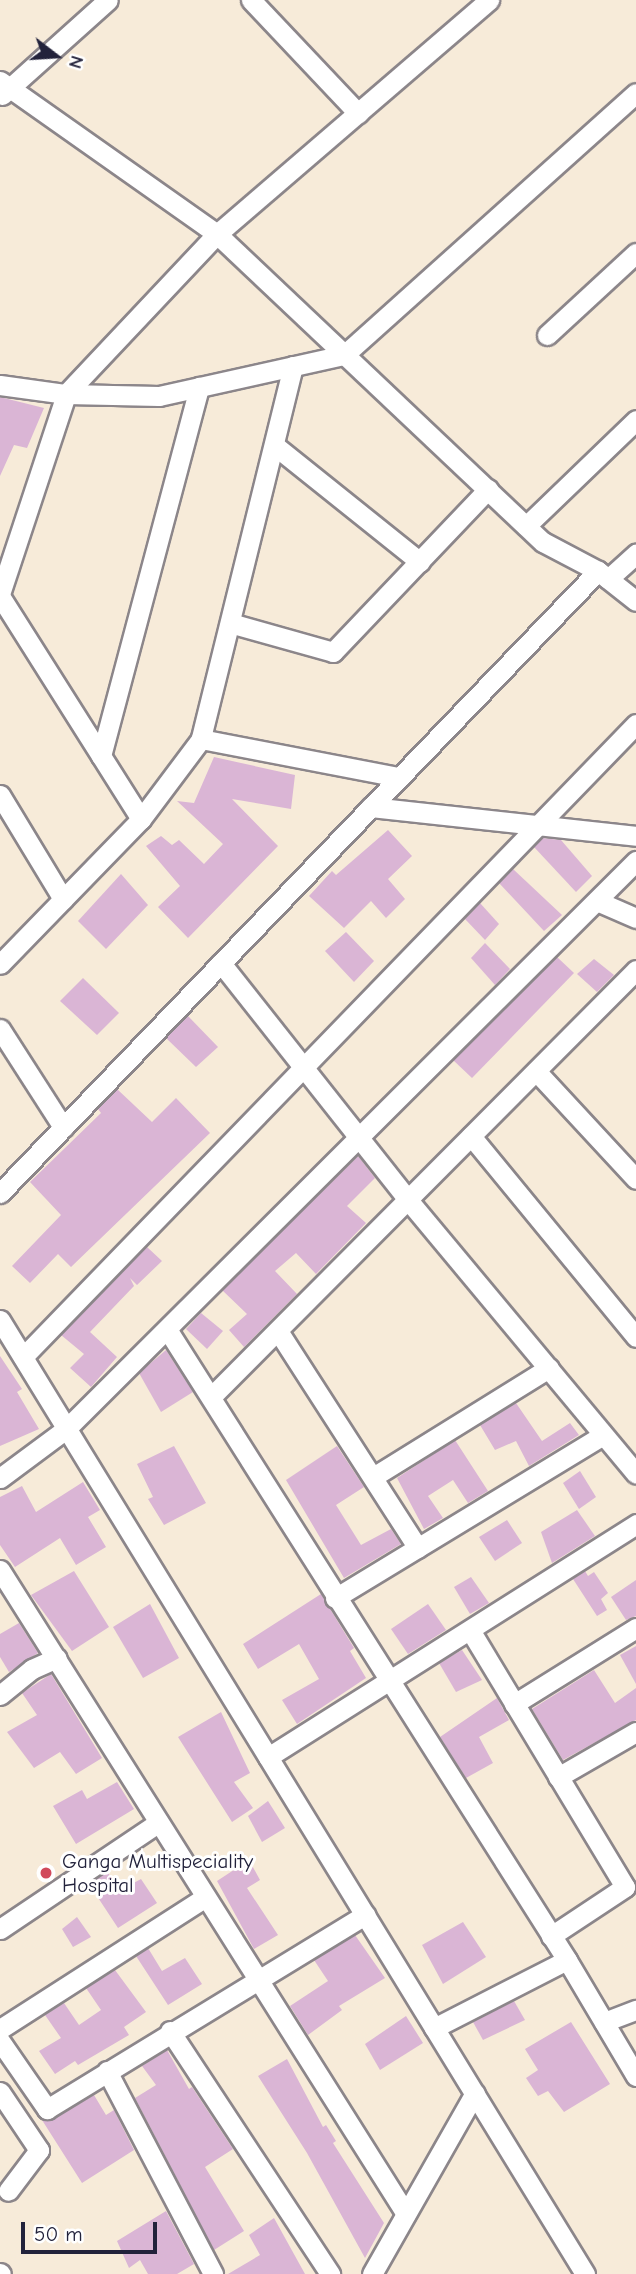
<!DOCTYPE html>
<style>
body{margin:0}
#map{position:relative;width:636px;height:2274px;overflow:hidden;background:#f7ebd9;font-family:"Comic Neue",sans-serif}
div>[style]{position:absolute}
.building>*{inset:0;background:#dab5d5}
.roads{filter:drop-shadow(2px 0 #8c868a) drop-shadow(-2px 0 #8c868a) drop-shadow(0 2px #8c868a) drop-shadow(0 -2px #8c868a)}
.minor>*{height:19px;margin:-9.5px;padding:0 9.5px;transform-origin:9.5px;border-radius:9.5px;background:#fff}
.dots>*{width:19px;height:19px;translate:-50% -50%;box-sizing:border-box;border:4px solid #fff;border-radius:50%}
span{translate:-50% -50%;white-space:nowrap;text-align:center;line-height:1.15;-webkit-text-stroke:6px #fff;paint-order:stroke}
.poi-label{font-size:21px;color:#22223b}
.left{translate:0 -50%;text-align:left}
.north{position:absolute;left:21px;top:21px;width:70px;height:70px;-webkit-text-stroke:5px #fff;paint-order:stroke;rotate:107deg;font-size:19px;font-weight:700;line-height:28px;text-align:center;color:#22223b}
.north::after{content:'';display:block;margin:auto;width:24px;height:32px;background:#22223b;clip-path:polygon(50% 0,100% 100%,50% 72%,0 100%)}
.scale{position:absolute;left:21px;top:2222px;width:136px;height:32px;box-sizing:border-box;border:4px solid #22223b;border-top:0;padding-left:9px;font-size:21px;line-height:24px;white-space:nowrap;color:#22223b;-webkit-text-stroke:5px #fff;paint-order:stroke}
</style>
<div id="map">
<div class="building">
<i style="clip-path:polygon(0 397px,44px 408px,27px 448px,14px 445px,0 476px)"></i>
<i style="clip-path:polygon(214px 757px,295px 775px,291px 809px,232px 799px,278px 846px,188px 938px,158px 907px,180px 886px,146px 846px,161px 836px,172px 845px,179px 840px,204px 864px,223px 844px,177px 801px,194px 803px)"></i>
<i style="clip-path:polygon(388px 830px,412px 856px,388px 879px,405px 899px,386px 918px,371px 901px,344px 928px,309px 896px,332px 871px,336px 875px)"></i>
<i style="clip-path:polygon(543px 838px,561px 840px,592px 876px,576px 892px,534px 847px)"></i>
<i style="clip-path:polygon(513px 869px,562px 915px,544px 931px,499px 883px)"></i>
<i style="clip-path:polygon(121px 874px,148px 905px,106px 949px,78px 921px)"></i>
<i style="clip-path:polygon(480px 903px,499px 924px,485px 940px,465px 919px)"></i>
<i style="clip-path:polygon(346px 932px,374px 961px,354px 982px,325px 951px)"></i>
<i style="clip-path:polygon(485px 943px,510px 969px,495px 985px,471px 958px)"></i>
<i style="clip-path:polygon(557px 957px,574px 973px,472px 1078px,453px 1060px)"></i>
<i style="clip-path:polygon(594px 959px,614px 975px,597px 992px,577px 974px)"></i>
<i style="clip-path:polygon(83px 978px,119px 1013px,97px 1035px,60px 1001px)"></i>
<i style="clip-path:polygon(188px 1016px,218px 1047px,196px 1067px,166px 1038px)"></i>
<i style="clip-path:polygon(117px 1089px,152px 1122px,176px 1098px,210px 1133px,71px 1267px,58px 1254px,30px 1283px,12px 1266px,61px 1215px,30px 1182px,101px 1113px,98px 1109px)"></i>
<i style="clip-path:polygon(358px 1156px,375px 1178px,347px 1206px,366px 1223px,316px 1274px,296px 1253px,275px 1271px,297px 1294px,244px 1347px,229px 1330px,247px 1314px,222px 1290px)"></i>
<i style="clip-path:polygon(147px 1247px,162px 1261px,137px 1285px,130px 1278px,134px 1286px,90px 1332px,117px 1357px,91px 1387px,70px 1368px,84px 1354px,61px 1335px)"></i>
<i style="clip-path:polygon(201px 1313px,223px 1331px,207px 1349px,186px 1329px)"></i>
<i style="clip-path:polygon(166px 1350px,193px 1392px,161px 1412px,139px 1373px)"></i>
<i style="clip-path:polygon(0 1356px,22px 1389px,17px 1392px,39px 1429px,0 1446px)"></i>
<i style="clip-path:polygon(516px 1403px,542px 1441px,570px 1423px,579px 1435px,529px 1466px,516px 1441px,495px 1450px,480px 1425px)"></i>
<i style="clip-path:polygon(455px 1440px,488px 1491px,468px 1503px,453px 1480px,428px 1496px,443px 1518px,424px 1529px,397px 1478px)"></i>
<i style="clip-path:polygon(174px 1446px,206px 1503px,164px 1525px,148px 1499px,153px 1497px,137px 1464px)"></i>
<i style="clip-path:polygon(337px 1446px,364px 1487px,336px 1505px,361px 1545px,391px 1529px,401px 1544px,344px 1578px,286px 1480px)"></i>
<i style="clip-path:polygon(580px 1471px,596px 1497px,579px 1509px,563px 1483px)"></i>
<i style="clip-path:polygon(83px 1482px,100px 1510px,88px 1517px,106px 1547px,76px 1565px,60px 1538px,15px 1567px,0 1545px,0 1497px,22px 1486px,36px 1512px)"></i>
<i style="clip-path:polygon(577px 1510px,595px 1536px,552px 1563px,541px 1532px)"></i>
<i style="clip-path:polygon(507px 1520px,522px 1543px,495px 1561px,479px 1537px)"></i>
<i style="clip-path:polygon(74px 1571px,109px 1627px,72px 1651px,31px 1595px)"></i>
<i style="clip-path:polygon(585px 1571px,588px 1576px,594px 1572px,608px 1593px,601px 1599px,607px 1610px,597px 1616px,573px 1579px)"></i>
<i style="clip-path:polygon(471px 1577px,489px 1603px,470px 1614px,454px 1587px)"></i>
<i style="clip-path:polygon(636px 1580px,636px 1616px,626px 1620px,611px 1597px)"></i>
<i style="clip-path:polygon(321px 1594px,354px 1648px,350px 1651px,366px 1678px,297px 1724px,282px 1700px,319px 1679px,299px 1644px,258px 1669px,243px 1644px)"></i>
<i style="clip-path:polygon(150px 1604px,179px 1658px,143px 1678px,113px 1627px)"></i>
<i style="clip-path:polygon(428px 1604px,446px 1630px,408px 1654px,391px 1629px)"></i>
<i style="clip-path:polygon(19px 1623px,38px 1653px,9px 1672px,0 1657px,0 1634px)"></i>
<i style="clip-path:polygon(636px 1646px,636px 1684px,620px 1655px)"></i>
<i style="clip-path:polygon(462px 1650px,482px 1680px,456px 1692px,439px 1663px)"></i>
<i style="clip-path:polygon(594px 1670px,615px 1703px,636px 1688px,636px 1720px,563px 1760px,532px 1709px)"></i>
<i style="clip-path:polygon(51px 1674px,102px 1758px,76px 1774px,60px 1752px,34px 1768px,7px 1732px,37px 1715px,22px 1693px)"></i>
<i style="clip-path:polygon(497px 1698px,509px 1720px,479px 1737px,493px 1763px,466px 1778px,440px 1737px)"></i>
<i style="clip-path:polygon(221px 1712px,250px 1773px,234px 1782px,253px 1808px,232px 1822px,178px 1737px)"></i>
<i style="clip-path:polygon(117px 1782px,134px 1809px,76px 1844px,53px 1806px,82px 1790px,87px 1799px)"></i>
<i style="clip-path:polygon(268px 1801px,285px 1828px,262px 1842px,248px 1816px)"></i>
<i style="clip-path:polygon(249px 1860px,260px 1880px,247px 1888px,278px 1935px,254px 1949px,217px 1881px)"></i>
<i style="clip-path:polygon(107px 1871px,119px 1891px,141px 1879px,157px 1903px,118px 1928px,89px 1884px)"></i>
<i style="clip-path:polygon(77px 1917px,91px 1937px,73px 1947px,62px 1929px)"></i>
<i style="clip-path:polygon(463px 1922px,486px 1957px,443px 1984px,422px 1945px)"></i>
<i style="clip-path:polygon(355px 1935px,385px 1978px,339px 2006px,342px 2010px,308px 2035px,290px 2006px,328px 1981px,314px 1960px)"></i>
<i style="clip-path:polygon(148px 1948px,162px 1971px,185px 1958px,202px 1984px,168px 2005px,136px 1956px)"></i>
<i style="clip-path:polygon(115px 1970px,146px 2012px,124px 2027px,129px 2035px,78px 2065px,75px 2061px,55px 2074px,39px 2051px,61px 2038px,45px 2015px,64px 2003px,79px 2025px,101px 2010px,86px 1988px)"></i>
<i style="clip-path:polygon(514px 2001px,525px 2020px,483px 2040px,473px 2022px)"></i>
<i style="clip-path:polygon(406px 2016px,423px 2043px,380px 2070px,365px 2044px)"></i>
<i style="clip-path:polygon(571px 2022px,610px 2084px,564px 2112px,548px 2091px,538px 2096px,526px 2078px,538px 2070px,525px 2049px)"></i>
<i style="clip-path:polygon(167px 2050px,189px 2089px,192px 2087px,233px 2149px,205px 2167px,244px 2231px,214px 2250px,135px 2098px,156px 2085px,142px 2066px)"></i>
<i style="clip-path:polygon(287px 2059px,323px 2127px,326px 2125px,336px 2141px,333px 2143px,384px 2223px,365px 2258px,307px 2153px,258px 2076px)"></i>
<i style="clip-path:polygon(94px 2095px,106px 2115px,114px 2110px,134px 2150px,82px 2183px,42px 2120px,53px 2119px)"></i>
<i style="clip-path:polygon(166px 2211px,194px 2264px,177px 2274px,148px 2274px,140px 2260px,129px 2268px,117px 2241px)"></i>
<i style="clip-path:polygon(274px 2218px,305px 2274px,228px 2274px,260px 2255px,249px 2235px)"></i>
</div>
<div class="roads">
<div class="minor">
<i style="left:251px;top:0;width:156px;rotate:46.6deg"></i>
<i style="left:0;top:81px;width:266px;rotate:35.2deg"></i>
<i style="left:217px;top:234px;width:448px;rotate:43.4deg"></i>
<i style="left:543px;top:542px;width:62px;rotate:27.8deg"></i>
<i style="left:598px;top:571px;width:48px;rotate:38.3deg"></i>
<i style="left:2px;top:95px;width:142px;rotate:-41.9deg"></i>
<i style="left:547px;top:335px;width:121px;rotate:-42.7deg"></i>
<i style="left:293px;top:366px;width:384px;rotate:103.9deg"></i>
<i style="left:201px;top:739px;width:202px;rotate:10.9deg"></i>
<i style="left:0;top:385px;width:67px;rotate:7.8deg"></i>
<i style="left:66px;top:394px;width:220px;rotate:-46.7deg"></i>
<i style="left:217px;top:234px;width:359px;rotate:-40.7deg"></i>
<i style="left:274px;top:445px;width:187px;rotate:38.7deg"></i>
<i style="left:526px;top:526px;width:153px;rotate:-43.9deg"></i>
<i style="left:608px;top:579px;width:38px;rotate:-42deg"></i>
<i style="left:0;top:594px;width:211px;rotate:-71.7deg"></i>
<i style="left:66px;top:394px;width:93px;rotate:1.2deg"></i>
<i style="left:159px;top:396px;width:189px;rotate:-12.5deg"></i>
<i style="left:344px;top:355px;width:392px;rotate:-41.9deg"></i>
<i style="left:0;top:596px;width:264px;rotate:57.7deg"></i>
<i style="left:141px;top:819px;width:202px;rotate:134.2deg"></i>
<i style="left:230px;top:623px;width:107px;rotate:15.7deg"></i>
<i style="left:333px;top:652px;width:225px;rotate:-46.4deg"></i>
<i style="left:101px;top:756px;width:382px;rotate:-75.1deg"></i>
<i style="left:0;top:795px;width:122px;rotate:58.8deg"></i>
<i style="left:371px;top:807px;width:267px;rotate:6.2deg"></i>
<i style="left:141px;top:819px;width:100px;rotate:-53.1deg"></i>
<i style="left:597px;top:901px;width:43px;rotate:23.6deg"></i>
<i style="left:221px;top:963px;width:302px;rotate:51.7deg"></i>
<i style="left:408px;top:1200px;width:356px;rotate:50.2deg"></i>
<i style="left:0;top:1029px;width:117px;rotate:57.3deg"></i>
<i style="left:536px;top:1071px;width:147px;rotate:47.2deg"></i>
<i style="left:471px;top:1136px;width:260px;rotate:50.6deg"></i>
<i style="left:0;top:1193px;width:863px;rotate:-46.13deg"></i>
<i style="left:0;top:1320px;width:1119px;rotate:58.48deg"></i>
<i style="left:167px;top:1329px;width:747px;rotate:57.63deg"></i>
<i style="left:278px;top:1331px;width:258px;rotate:57.2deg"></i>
<i style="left:23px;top:1357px;width:881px;rotate:-45.92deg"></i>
<i style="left:212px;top:1396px;width:601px;rotate:-45.13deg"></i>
<i style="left:373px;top:1477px;width:207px;rotate:-31.8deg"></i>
<i style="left:0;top:1478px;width:82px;rotate:-36.6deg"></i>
<i style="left:66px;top:1429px;width:805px;rotate:-44.9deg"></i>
<i style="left:0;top:1570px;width:761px;rotate:57.77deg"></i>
<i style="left:335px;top:1598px;width:314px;rotate:-31.3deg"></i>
<i style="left:470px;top:1630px;width:300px;rotate:58.9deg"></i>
<i style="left:625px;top:1887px;width:89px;rotate:146.5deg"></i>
<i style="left:0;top:1695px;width:41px;rotate:-39.1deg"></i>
<i style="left:32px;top:1669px;width:27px;rotate:-24deg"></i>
<i style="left:514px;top:1704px;width:144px;rotate:-31.9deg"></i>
<i style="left:268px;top:1757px;width:436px;rotate:-32.3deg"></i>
<i style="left:558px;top:1777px;width:90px;rotate:-30deg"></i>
<i style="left:0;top:1929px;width:188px;rotate:-33.9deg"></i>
<i style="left:604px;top:2022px;width:34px;rotate:-21deg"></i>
<i style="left:434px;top:2028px;width:149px;rotate:-27.1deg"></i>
<i style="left:567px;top:1960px;width:135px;rotate:59.3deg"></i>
<i style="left:0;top:2029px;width:242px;rotate:-32.7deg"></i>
<i style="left:170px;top:2031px;width:291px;rotate:56.6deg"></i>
<i style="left:0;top:2041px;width:83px;rotate:55.3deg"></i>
<i style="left:47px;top:2109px;width:373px;rotate:-31.4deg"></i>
<i style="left:107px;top:2071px;width:229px;rotate:62.4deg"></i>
<i style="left:0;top:2092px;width:70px;rotate:56.1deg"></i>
<i style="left:39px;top:2150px;width:51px;rotate:127.1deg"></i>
<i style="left:0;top:2273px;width:1px;rotate:45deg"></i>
<i style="left:372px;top:2274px;width:208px;rotate:-60.4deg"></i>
</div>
</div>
<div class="dots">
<i style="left:46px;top:1873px;background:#d1495b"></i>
</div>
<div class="poi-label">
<span class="left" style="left:62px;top:1873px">Ganga Multispeciality<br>Hospital</span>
</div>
<div class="north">N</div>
<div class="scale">50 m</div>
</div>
